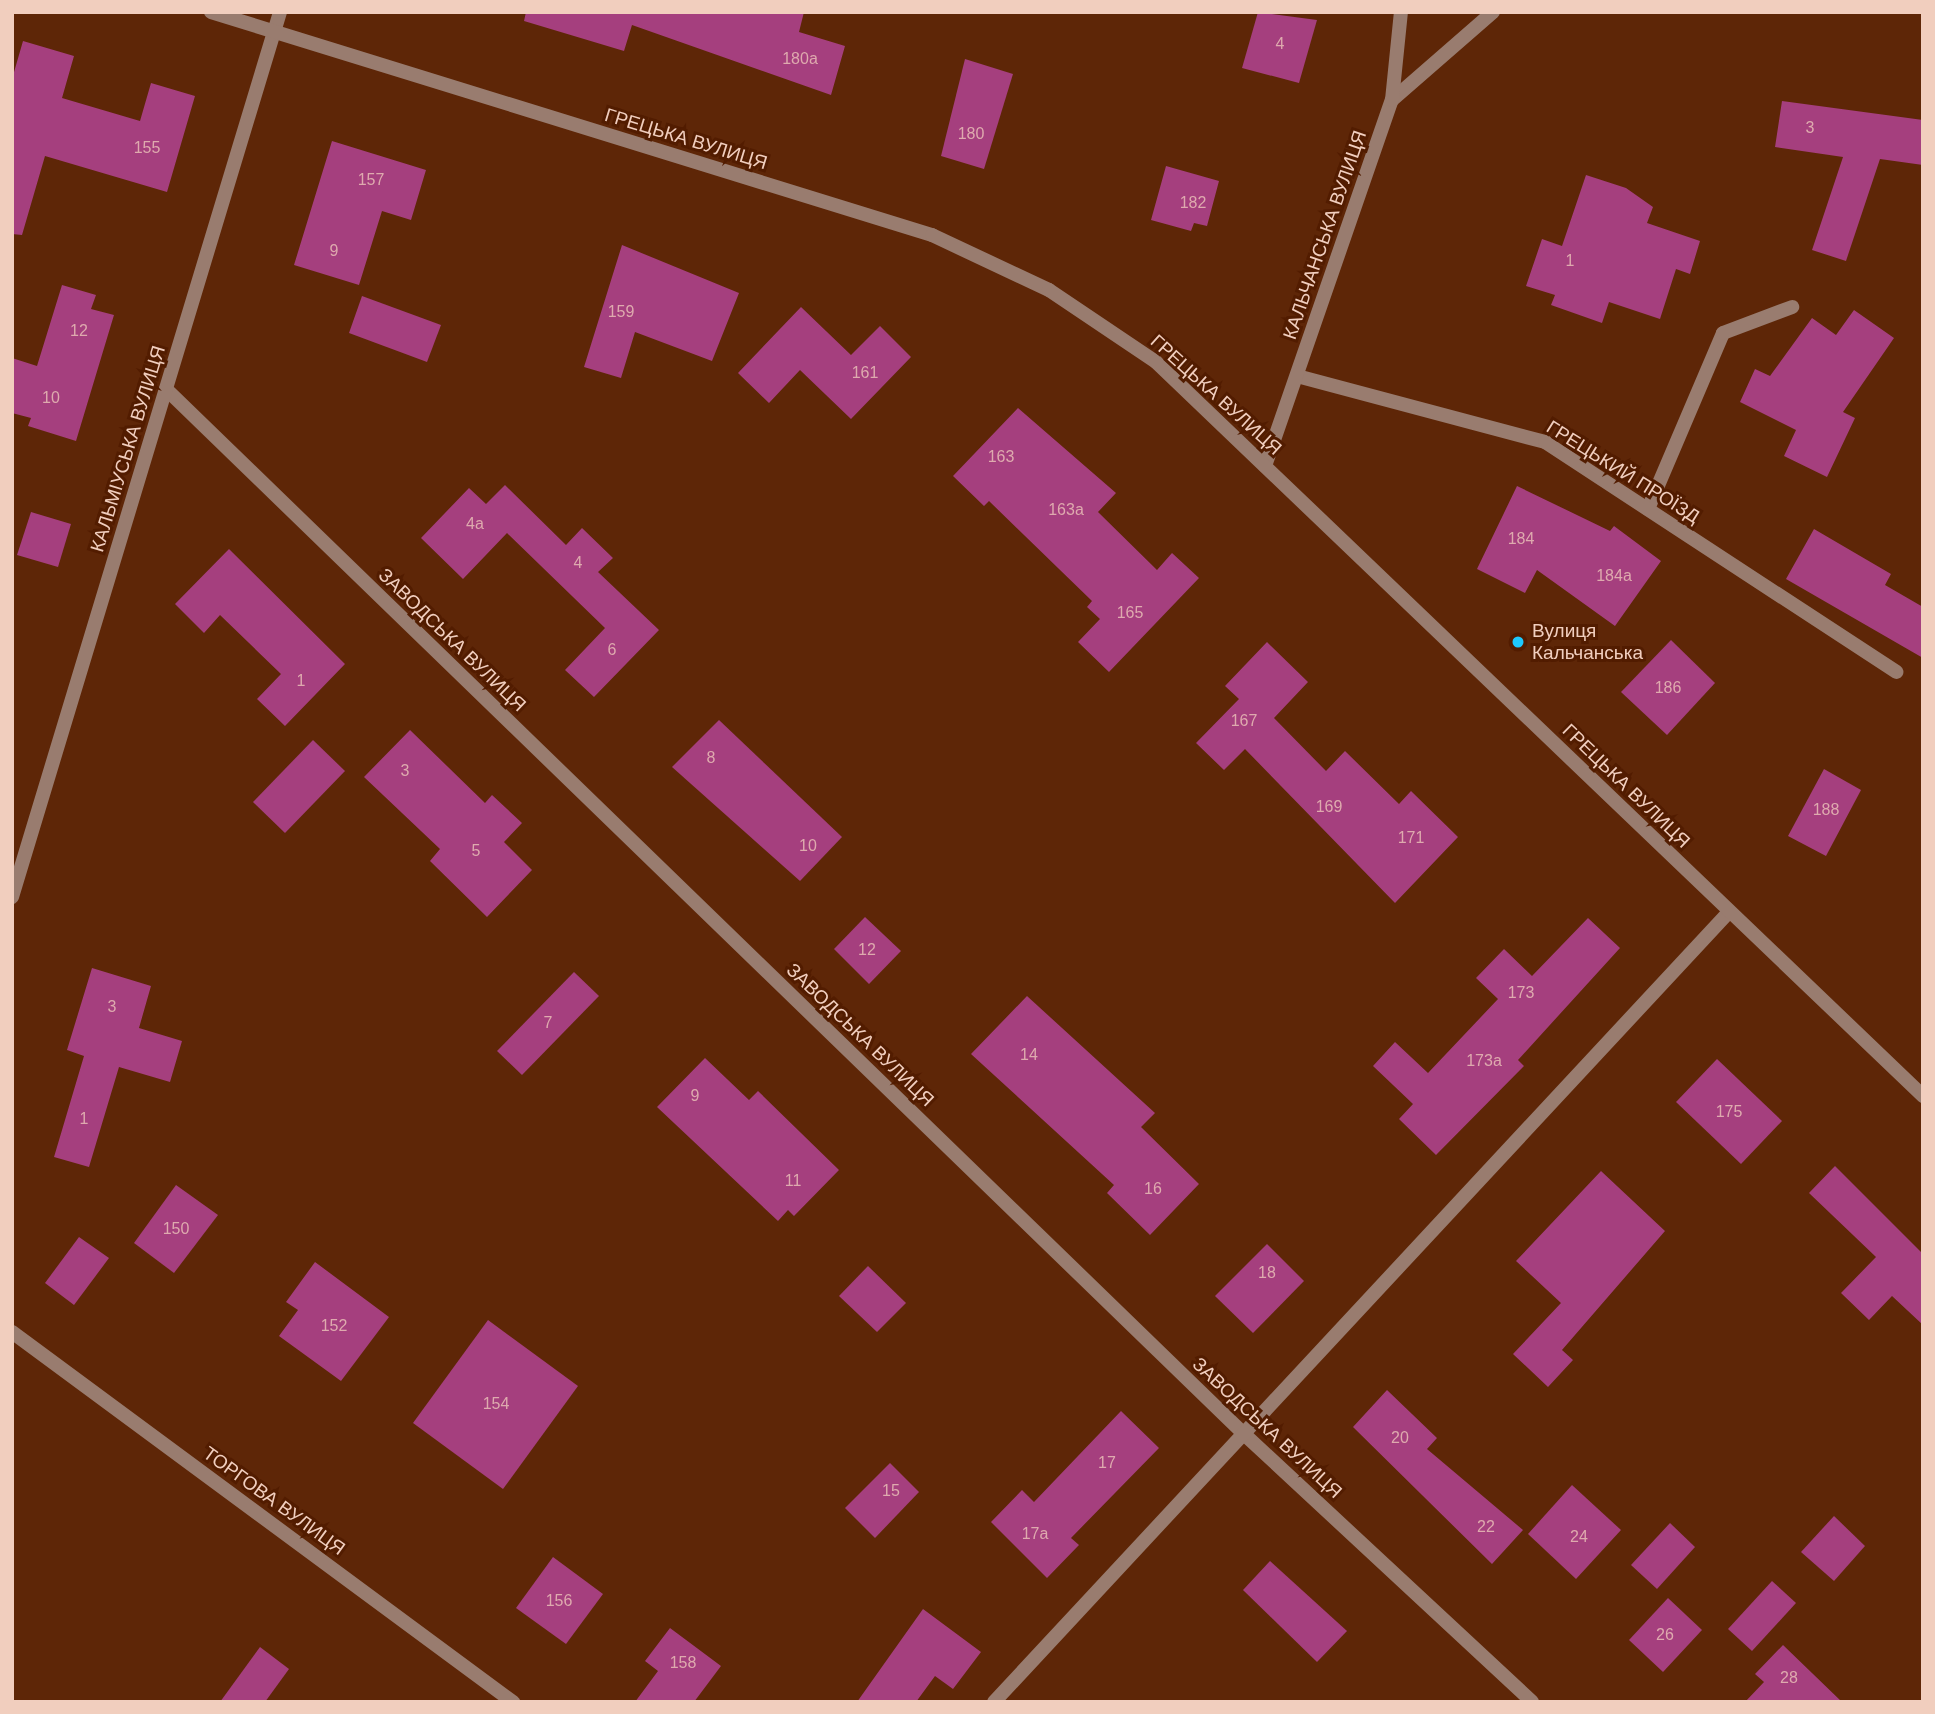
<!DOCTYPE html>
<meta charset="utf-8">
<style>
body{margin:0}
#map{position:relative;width:1935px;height:1714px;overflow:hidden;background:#5e2607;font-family:Helvetica,sans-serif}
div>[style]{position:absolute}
.building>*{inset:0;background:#a53f7e}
.service>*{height:14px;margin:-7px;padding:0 7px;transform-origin:7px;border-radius:7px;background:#997c6f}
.minor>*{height:14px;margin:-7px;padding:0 7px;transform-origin:7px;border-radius:7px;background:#997c6f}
.tertiary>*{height:14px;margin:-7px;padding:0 7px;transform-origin:7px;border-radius:7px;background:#997c6f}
.dots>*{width:19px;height:19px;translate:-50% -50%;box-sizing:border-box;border:4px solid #521c00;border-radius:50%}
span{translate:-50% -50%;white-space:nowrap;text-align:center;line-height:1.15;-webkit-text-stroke:6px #521c00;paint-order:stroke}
.number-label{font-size:16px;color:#deaaae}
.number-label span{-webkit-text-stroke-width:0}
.street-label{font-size:19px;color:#f1cebe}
.poi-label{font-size:19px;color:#f1cebe}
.left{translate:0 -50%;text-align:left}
.frame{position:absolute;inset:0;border:14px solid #f1cebe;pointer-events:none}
</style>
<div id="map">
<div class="building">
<i style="clip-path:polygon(526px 12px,804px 12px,799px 32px,845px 46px,831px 95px,632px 25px,624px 51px,524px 21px)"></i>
<i style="clip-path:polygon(1258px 12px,1317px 20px,1299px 83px,1242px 68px)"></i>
<i style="clip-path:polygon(23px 41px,74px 56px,62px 98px,140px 121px,151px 83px,195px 96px,167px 192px,45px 156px,22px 235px,12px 234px,12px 79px)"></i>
<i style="clip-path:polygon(965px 59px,1013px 74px,984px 169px,941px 156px)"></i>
<i style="clip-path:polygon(1782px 101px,1923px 120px,1923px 165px,1880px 159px,1846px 261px,1812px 250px,1843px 157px,1775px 147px)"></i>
<i style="clip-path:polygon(332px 141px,426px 170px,411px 220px,382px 211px,359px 285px,294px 265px)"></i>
<i style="clip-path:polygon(1166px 166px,1219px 181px,1207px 226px,1194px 223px,1191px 231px,1151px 220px)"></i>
<i style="clip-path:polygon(1586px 175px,1626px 188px,1653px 207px,1647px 223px,1700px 241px,1690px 274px,1676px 269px,1660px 319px,1609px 302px,1602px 323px,1551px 305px,1555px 295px,1526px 286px,1542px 239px,1562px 246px)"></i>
<i style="clip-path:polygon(622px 245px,739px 293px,712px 361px,635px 332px,621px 378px,584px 367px)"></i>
<i style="clip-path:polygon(62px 285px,96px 295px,91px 309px,114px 315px,76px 441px,28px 426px,31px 418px,12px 413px,12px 358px,37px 366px)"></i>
<i style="clip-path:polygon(362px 296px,441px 325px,427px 362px,349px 333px)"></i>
<i style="clip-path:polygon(801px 307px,851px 355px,880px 326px,911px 357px,851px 419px,800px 370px,769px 403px,738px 373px)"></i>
<i style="clip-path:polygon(1854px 310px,1894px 338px,1843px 412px,1855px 418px,1827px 477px,1784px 456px,1796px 430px,1740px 402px,1755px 369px,1770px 376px,1812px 318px,1836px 335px)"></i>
<i style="clip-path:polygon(1018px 408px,1116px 493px,1098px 512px,1157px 570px,1172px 553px,1199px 578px,1109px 672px,1078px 642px,1100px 619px,1087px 607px,1092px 601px,989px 501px,984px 506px,953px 476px)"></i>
<i style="clip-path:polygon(505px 485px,566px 545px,582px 528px,613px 558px,598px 572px,659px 630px,594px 697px,565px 670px,605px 628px,507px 533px,463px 579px,421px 538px,469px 488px,486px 504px)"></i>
<i style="clip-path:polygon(1517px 486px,1610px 531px,1614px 526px,1661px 561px,1615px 626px,1537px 570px,1525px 593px,1477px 569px)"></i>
<i style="clip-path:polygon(31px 512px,71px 524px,58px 567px,17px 555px)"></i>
<i style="clip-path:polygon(1814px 529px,1891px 574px,1885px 585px,1923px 607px,1923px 658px,1786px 579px)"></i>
<i style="clip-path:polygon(229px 549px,345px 664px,285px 726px,257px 699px,281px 674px,220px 615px,204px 633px,175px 604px)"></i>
<i style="clip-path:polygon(1671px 640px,1715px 683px,1667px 735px,1621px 692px)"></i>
<i style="clip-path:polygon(1267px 642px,1308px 682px,1274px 718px,1326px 771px,1345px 751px,1399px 804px,1411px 791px,1458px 837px,1395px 903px,1245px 749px,1224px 770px,1196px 743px,1239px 699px,1225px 686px)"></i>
<i style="clip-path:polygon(719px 720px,842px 837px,800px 881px,672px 767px)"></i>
<i style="clip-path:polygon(410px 730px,485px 803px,492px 795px,522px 823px,504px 842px,532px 870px,487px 917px,430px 861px,440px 849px,364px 777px)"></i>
<i style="clip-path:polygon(313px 740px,345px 771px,285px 833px,253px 802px)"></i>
<i style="clip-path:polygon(1824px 769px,1861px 790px,1826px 856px,1788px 836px)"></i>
<i style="clip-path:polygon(865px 917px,901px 951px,869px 984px,834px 949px)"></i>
<i style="clip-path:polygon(1588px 918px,1620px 948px,1518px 1060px,1524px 1066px,1436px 1155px,1399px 1119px,1413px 1104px,1373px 1066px,1395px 1042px,1428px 1073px,1498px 999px,1476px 978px,1504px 949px,1532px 976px)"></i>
<i style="clip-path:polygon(92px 968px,151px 986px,139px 1028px,182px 1041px,170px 1082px,119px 1067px,89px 1167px,54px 1157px,84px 1056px,67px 1050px)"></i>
<i style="clip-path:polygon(574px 972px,599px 996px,522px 1075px,497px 1051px)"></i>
<i style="clip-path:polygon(1027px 996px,1155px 1113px,1141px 1127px,1199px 1184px,1150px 1235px,1107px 1193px,1114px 1185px,971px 1054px)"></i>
<i style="clip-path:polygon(705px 1058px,749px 1100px,758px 1091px,839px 1170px,794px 1216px,788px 1210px,778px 1221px,657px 1107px)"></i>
<i style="clip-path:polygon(1717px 1059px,1782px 1121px,1741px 1164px,1676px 1102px)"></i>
<i style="clip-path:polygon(1835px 1166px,1923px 1254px,1923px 1325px,1892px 1296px,1869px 1320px,1841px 1293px,1876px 1257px,1809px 1193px)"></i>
<i style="clip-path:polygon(1601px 1171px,1665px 1231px,1562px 1350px,1573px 1360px,1548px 1387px,1513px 1354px,1561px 1303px,1516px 1261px)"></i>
<i style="clip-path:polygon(176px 1185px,218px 1215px,174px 1273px,134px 1243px)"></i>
<i style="clip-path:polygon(79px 1237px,109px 1258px,74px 1305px,45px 1283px)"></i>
<i style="clip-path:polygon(1267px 1244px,1304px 1281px,1253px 1333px,1215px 1296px)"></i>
<i style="clip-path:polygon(315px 1262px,389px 1317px,341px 1381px,279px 1336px,298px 1310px,286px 1302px)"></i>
<i style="clip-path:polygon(868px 1266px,906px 1303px,877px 1332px,839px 1296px)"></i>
<i style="clip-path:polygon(488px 1320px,578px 1386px,503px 1489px,413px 1423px)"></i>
<i style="clip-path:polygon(1387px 1390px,1437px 1438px,1427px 1449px,1523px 1530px,1492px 1564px,1353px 1427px)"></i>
<i style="clip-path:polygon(1121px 1411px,1159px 1448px,1071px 1538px,1079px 1545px,1047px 1578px,991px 1522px,1022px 1490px,1034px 1502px)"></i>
<i style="clip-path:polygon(890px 1463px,919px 1492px,875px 1538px,845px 1508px)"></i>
<i style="clip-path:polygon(1572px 1485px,1621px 1530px,1576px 1579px,1528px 1534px)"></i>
<i style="clip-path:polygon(1834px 1516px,1865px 1546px,1834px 1581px,1801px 1552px)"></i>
<i style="clip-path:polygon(1670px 1523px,1695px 1547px,1657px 1589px,1631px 1565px)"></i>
<i style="clip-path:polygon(553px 1557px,603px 1594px,566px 1644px,516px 1608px)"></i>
<i style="clip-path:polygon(1270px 1561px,1347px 1631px,1317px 1662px,1243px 1590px)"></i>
<i style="clip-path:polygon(1772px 1581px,1796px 1603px,1752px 1651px,1728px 1629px)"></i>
<i style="clip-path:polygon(1668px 1598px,1702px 1630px,1663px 1672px,1629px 1640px)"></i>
<i style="clip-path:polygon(923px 1609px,981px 1652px,953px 1689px,935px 1676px,916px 1702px,857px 1702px)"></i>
<i style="clip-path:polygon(670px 1628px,721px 1666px,694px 1702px,635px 1702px,658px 1671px,645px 1661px)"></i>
<i style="clip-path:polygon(1783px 1645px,1842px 1702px,1745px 1702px,1764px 1682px,1755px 1674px)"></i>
<i style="clip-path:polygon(260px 1647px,289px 1669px,265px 1702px,220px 1702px)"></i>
</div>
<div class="service">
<i style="left:1648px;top:509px;width:191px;rotate:-66.9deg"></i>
<i style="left:1723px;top:333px;width:74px;rotate:-20.6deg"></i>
</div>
<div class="minor">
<i style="left:1392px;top:100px;width:134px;rotate:-41.1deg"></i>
<i style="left:1297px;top:376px;width:257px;rotate:14.9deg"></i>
<i style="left:1545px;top:442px;width:420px;rotate:33.2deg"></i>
<i style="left:166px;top:389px;width:1501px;rotate:44.11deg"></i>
<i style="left:1244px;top:1434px;width:393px;rotate:42.9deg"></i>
<i style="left:1265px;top:466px;width:387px;rotate:-70.9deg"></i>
<i style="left:1392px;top:100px;width:88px;rotate:-84.2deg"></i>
<i style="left:12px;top:897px;width:925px;rotate:-73.15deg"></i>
<i style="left:12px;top:1332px;width:623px;rotate:36.45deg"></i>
<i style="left:994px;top:1702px;width:1079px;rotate:-47.07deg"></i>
</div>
<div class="tertiary">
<i style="left:211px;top:12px;width:755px;rotate:17.19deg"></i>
<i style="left:932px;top:235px;width:129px;rotate:25.2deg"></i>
<i style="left:1049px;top:290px;width:129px;rotate:33.9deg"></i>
<i style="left:1156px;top:362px;width:1062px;rotate:43.74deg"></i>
</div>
<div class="dots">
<i style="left:1518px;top:642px;background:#1ec9fd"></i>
</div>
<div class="number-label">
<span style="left:1280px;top:44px">4</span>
<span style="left:800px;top:59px">180а</span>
<span style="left:1810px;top:128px">3</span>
<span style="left:971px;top:134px">180</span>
<span style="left:147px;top:148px">155</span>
<span style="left:371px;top:180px">157</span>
<span style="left:1193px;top:203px">182</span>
<span style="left:334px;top:251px">9</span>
<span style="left:1570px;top:261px">1</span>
<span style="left:621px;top:312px">159</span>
<span style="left:79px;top:331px">12</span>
<span style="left:865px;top:373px">161</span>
<span style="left:51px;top:398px">10</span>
<span style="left:1001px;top:457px">163</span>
<span style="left:1066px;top:510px">163а</span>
<span style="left:475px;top:524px">4а</span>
<span style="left:1521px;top:539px">184</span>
<span style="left:578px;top:563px">4</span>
<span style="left:1614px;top:576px">184а</span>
<span style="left:1130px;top:613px">165</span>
<span style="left:612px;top:650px">6</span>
<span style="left:301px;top:681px">1</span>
<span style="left:1668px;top:688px">186</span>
<span style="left:1244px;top:721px">167</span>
<span style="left:711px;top:758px">8</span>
<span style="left:405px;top:771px">3</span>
<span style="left:1329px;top:807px">169</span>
<span style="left:1826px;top:810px">188</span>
<span style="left:1411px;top:838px">171</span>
<span style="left:808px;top:846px">10</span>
<span style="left:476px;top:851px">5</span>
<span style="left:867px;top:950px">12</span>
<span style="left:1521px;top:993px">173</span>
<span style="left:112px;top:1007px">3</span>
<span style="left:548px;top:1023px">7</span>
<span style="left:1029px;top:1055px">14</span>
<span style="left:1484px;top:1061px">173а</span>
<span style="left:695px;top:1096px">9</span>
<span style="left:1729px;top:1112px">175</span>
<span style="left:84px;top:1119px">1</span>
<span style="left:793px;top:1181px">11</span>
<span style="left:1153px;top:1189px">16</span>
<span style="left:176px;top:1229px">150</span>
<span style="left:1267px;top:1273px">18</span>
<span style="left:334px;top:1326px">152</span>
<span style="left:496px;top:1404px">154</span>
<span style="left:1400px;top:1438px">20</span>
<span style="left:1107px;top:1463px">17</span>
<span style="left:891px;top:1491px">15</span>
<span style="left:1486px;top:1527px">22</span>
<span style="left:1035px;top:1534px">17а</span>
<span style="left:1579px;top:1537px">24</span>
<span style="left:559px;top:1601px">156</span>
<span style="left:1665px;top:1635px">26</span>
<span style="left:683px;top:1663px">158</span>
<span style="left:1789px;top:1678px">28</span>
</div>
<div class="street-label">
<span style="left:686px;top:139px;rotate:17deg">ГРЕЦЬКА ВУЛИЦЯ</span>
<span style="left:1325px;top:235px;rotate:-71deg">КАЛЬЧАНСЬКА ВУЛИЦЯ</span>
<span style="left:1216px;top:395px;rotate:42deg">ГРЕЦЬКА ВУЛИЦЯ</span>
<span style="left:128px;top:449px;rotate:-73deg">КАЛЬМІУСЬКА ВУЛИЦЯ</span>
<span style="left:1623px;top:472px;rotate:32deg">ГРЕЦЬКИЙ ПРОЇЗД</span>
<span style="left:452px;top:640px;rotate:44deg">ЗАВОДСЬКА ВУЛИЦЯ</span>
<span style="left:1626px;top:786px;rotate:44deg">ГРЕЦЬКА ВУЛИЦЯ</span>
<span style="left:860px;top:1035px;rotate:44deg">ЗАВОДСЬКА ВУЛИЦЯ</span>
<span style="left:1267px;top:1428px;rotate:43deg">ЗАВОДСЬКА ВУЛИЦЯ</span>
<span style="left:274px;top:1501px;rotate:36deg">ТОРГОВА ВУЛИЦЯ</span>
</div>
<div class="poi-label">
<span class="left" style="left:1532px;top:642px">Вулиця<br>Кальчанська</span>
</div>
<div class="frame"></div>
</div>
